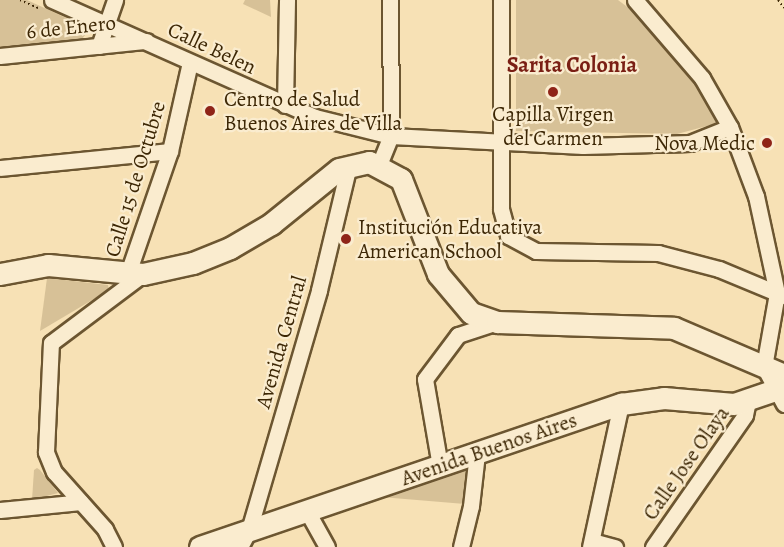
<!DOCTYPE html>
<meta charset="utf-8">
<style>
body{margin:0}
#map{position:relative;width:784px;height:547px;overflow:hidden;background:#f7e1b5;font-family:Alegreya,serif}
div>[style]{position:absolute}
.green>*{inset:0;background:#d7c197}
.path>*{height:2px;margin-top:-1px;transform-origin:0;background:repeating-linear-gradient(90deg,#3d2705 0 1.5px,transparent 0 4.5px)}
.roads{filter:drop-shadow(2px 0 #6c5631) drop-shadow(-2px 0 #6c5631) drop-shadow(0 2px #6c5631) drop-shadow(0 -2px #6c5631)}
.street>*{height:15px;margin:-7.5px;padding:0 7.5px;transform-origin:7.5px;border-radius:7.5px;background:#faeccf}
.secondary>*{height:21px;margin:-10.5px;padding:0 10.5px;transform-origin:10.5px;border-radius:10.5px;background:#faeccf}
.dots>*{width:16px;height:16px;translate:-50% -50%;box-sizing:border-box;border:3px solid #faeccf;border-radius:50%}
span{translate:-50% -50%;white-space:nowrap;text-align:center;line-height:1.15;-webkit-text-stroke:4.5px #faeccf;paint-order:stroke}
.street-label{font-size:21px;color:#3d2705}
.poi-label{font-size:21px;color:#3d2705}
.left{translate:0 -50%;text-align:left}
.right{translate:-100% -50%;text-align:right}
.neighbourhood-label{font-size:22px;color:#7a1f14;font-weight:700}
</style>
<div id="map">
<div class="green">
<i style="clip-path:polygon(0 0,27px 0,77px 23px,85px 35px,80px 42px,0 53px)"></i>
<i style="clip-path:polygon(245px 0,270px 0,271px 17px,243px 4px)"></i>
<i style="clip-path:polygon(516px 0,618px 0,634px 12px,687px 72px,718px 123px,677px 134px,516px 131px)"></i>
<i style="clip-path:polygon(47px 278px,108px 285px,109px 290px,40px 331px)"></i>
<i style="clip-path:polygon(37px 468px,40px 470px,58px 493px,32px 500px,34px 470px)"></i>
<i style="clip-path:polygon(465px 469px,470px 476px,465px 504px,381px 497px)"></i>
</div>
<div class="path">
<i style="left:20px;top:0;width:22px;rotate:24deg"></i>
<i style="left:778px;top:0;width:10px;rotate:53deg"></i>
</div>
<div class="roads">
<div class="street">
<i style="left:52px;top:0;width:288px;rotate:24deg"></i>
<i style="left:315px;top:117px;width:78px;rotate:14deg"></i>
<i style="left:391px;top:136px;width:192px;rotate:3deg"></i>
<i style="left:583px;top:146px;width:107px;rotate:-1.6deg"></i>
<i style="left:690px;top:143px;width:43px;rotate:-21.8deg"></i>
<i style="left:501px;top:0;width:209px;rotate:90deg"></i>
<i style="left:501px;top:209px;width:28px;rotate:75deg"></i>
<i style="left:508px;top:236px;width:32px;rotate:28deg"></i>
<i style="left:536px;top:251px;width:122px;rotate:0.9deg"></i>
<i style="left:658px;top:253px;width:63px;rotate:14.7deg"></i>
<i style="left:719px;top:269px;width:70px;rotate:22.6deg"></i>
<i style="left:635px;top:0;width:103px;rotate:49.3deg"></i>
<i style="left:702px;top:78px;width:56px;rotate:60.3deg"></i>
<i style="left:730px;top:127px;width:74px;rotate:69.4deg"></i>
<i style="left:756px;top:196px;width:99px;rotate:77.8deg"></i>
<i style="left:777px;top:293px;width:75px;rotate:100deg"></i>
<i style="left:764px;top:367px;width:42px;rotate:61.6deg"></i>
<i style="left:99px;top:46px;width:49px;rotate:-70.8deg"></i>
<i style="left:0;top:56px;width:147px;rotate:-5.9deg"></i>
<i style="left:285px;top:105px;width:105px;rotate:-88.9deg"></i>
<i style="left:379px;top:165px;width:31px;rotate:-68deg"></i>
<i style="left:391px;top:136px;width:136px;rotate:-90.4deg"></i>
<i style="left:0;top:168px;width:171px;rotate:-5.7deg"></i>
<i style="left:128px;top:273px;width:129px;rotate:-71deg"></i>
<i style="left:170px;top:151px;width:91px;rotate:-77.3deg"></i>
<i style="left:440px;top:466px;width:88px;rotate:-99.8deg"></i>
<i style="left:425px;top:379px;width:55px;rotate:-53.1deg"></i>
<i style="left:458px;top:335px;width:41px;rotate:-18.4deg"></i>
<i style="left:0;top:510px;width:81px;rotate:-5.6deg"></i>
<i style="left:307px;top:511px;width:41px;rotate:60.9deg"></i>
<i style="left:592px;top:541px;width:24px;rotate:15deg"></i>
<i style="left:114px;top:547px;width:20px;rotate:-117deg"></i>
<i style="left:105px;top:529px;width:76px;rotate:-131.8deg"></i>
<i style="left:54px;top:472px;width:22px;rotate:-112deg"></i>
<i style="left:46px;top:452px;width:109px;rotate:-87.4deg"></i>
<i style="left:51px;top:343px;width:115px;rotate:-36.9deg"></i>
<i style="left:240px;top:547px;width:19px;rotate:-62deg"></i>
<i style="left:249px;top:530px;width:250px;rotate:-73.7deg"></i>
<i style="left:319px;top:290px;width:129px;rotate:-76.5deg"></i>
<i style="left:461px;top:547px;width:42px;rotate:-76.3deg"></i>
<i style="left:471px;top:506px;width:53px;rotate:-83.5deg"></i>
<i style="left:590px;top:547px;width:146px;rotate:-77.8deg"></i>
<i style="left:653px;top:547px;width:161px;rotate:-55.1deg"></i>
<i style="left:745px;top:415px;width:14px;rotate:-78deg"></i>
</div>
<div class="secondary">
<i style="left:0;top:274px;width:49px;rotate:-10.6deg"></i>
<i style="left:48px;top:265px;width:95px;rotate:5.4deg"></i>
<i style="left:143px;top:274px;width:51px;rotate:-12.4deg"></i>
<i style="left:193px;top:263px;width:40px;rotate:-22deg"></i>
<i style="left:230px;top:248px;width:48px;rotate:-30.3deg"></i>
<i style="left:271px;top:224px;width:87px;rotate:-39deg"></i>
<i style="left:339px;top:169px;width:31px;rotate:-13deg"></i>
<i style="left:369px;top:162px;width:36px;rotate:28deg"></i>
<i style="left:401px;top:179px;width:102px;rotate:68.7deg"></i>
<i style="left:438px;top:274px;width:51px;rotate:49.8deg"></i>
<i style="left:471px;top:313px;width:28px;rotate:19deg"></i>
<i style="left:497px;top:322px;width:177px;rotate:1.9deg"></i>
<i style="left:674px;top:328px;width:120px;rotate:23.1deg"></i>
<i style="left:200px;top:547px;width:445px;rotate:-18.8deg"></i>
<i style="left:621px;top:404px;width:43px;rotate:-7.9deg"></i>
<i style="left:664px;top:398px;width:70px;rotate:4.9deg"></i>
<i style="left:734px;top:404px;width:53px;rotate:-18.8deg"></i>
</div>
</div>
<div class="dots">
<i style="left:553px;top:92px;background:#8f2418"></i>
<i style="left:210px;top:111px;background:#8f2418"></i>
<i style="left:767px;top:143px;background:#8f2418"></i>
<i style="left:346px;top:239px;background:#8f2418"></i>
</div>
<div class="street-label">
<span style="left:71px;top:27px;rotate:-6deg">6 de Enero</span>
<span style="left:212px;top:48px;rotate:25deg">Calle Belen</span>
<span style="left:135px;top:179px;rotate:-73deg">Calle 15 de Octubre</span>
<span style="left:281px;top:342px;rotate:-74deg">Avenida Central</span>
<span style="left:489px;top:449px;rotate:-19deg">Avenida Buenos Aires</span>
<span style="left:686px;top:463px;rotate:-55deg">Calle Jose Olaya</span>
</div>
<div class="poi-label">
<span class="left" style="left:224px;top:111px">Centro de Salud<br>Buenos Aires de Villa</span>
<span style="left:553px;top:126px">Capilla Virgen<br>del Carmen</span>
<span class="right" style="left:755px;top:143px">Nova Medic</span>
<span class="left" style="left:358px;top:239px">Institución Educativa<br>American School</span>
</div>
<div class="neighbourhood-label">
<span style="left:572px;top:66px">Sarita Colonia</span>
</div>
</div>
